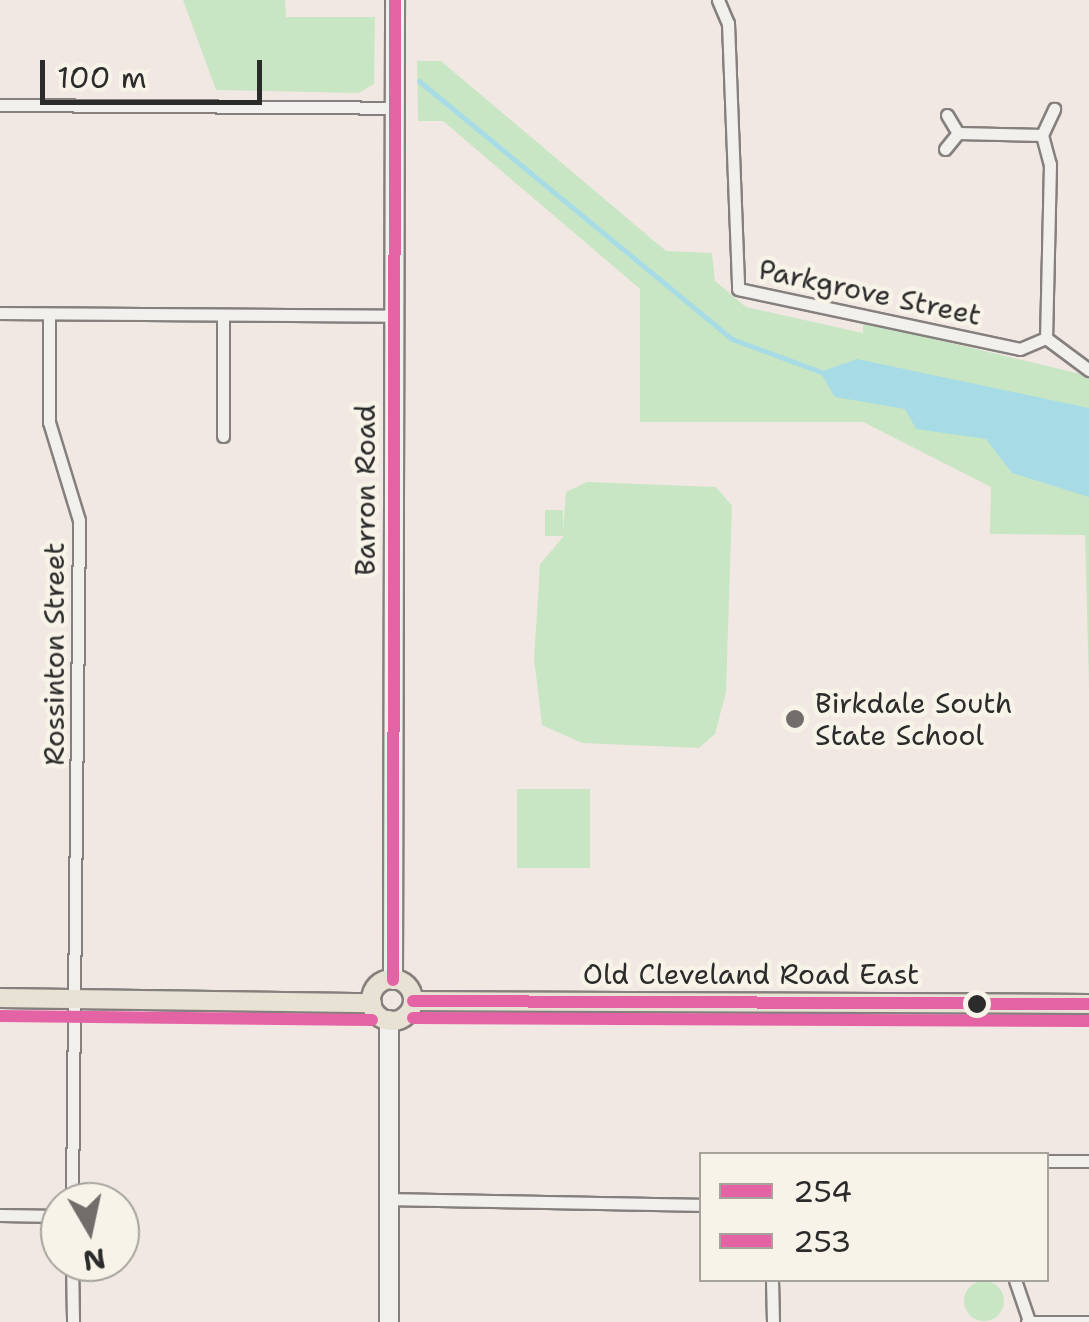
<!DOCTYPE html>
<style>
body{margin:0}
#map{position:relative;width:1089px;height:1322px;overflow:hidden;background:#f2e8e3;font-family:"Shantell Sans",sans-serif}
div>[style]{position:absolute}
.green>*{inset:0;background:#c9e6c4}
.round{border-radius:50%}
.water>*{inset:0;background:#a7dbe5}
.stream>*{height:5px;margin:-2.5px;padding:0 2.5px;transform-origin:2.5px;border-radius:2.5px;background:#a7dbe5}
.roads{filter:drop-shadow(2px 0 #85807e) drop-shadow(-2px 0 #85807e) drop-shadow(0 2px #85807e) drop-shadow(0 -2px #85807e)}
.street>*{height:11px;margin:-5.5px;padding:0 5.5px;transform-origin:5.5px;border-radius:5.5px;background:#f2f0ec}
.secondary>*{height:18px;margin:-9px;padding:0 9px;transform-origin:9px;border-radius:9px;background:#f2f0ec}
.primary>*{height:18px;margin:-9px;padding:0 9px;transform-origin:9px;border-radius:9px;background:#e8e2d4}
.primary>.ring{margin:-9px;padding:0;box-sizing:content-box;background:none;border:18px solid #e8e2d4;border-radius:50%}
.bus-1>*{height:12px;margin:-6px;padding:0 6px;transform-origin:6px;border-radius:6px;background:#e463a4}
.bus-2>*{height:12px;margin:-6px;padding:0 6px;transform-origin:6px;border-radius:6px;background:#e463a4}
.dots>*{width:28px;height:28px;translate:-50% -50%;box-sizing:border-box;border:5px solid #f7f3e8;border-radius:50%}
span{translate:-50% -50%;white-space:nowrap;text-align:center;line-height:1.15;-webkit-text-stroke:9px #f7f3e8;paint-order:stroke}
.street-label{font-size:28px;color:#2b2b2b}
.poi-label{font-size:28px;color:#2b2b2b}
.left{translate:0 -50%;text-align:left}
.legend{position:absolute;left:699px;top:1152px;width:350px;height:130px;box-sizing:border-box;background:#f7f3e8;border:2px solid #a5a39c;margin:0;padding:12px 18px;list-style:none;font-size:30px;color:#2b2b2b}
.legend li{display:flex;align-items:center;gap:20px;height:50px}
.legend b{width:50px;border:2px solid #a5a39c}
.north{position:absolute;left:40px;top:1182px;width:100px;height:100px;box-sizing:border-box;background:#f7f3e8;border:2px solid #a5a39c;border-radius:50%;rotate:171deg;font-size:28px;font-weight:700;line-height:40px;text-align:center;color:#2b2b2b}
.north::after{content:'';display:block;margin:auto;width:35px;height:45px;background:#716d6b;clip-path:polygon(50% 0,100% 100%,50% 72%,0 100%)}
.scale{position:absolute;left:40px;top:60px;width:222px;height:45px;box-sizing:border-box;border:5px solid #2b2b2b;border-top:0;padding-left:12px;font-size:30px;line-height:35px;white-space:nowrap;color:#2b2b2b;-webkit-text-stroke:8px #f7f3e8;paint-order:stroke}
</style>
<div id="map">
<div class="green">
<i style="clip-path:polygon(183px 0,285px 0,286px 17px,375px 17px,374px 84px,359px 93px,216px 90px)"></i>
<i style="clip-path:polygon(417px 61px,441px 61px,666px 251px,712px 253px,715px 281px,746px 307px,863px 333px,863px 322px,1089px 376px,1089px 689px,1085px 535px,990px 534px,991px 487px,863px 422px,640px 422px,640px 289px,443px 121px,418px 121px)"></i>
<i style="clip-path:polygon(587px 482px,716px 487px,732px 506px,726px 692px,715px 734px,699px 748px,582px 743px,542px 725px,534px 659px,540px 564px,564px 536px,545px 536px,545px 510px,563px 510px,563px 532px,566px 492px)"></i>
<i style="clip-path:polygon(517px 789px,590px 789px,590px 868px,517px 868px)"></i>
<i class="round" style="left:964px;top:1281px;width:40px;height:40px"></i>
</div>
<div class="water">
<i style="clip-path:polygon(857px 359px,1089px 408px,1089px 497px,1012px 473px,986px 439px,916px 429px,905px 409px,835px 397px,820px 372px)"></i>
</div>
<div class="stream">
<i style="left:419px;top:81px;width:406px;rotate:39.5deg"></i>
<i style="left:732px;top:339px;width:98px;rotate:20.3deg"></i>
</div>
<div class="roads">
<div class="street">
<i style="left:718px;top:0;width:25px;rotate:67deg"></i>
<i style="left:728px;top:23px;width:266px;rotate:87.8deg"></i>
<i style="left:738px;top:289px;width:288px;rotate:12deg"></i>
<i style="left:1020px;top:349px;width:28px;rotate:-23deg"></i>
<i style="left:1046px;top:338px;width:54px;rotate:36.7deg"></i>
<i style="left:0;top:105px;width:394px;rotate:0.4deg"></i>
<i style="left:947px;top:115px;width:21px;rotate:59deg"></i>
<i style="left:1042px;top:135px;width:29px;rotate:-65deg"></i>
<i style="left:945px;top:149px;width:21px;rotate:-51deg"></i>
<i style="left:958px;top:133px;width:84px;rotate:1.4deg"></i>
<i style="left:1042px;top:135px;width:30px;rotate:75deg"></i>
<i style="left:1050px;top:164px;width:174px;rotate:91.3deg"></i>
<i style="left:0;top:313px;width:393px;rotate:0.4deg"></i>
<i style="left:49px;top:314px;width:108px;rotate:90deg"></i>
<i style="left:49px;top:422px;width:102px;rotate:73deg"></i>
<i style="left:79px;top:520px;width:682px;rotate:90.59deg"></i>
<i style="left:223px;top:436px;width:121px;rotate:-90deg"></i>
<i style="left:1046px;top:1161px;width:43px"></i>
<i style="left:390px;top:1199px;width:312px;rotate:1.1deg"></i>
<i style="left:0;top:1215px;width:60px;rotate:1deg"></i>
<i style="left:72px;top:1262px;width:60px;rotate:89deg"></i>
<i style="left:772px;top:1280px;width:42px;rotate:88.6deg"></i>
<i style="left:1015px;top:1280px;width:43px;rotate:71.1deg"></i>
<i style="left:1027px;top:1322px;width:62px"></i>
</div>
<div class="secondary">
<i style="left:393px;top:980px;width:980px;rotate:-89.88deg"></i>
<i style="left:389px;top:1322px;width:302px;rotate:-90deg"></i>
</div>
<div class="primary">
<i class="ring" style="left:371px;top:979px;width:24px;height:24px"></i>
<i style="left:0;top:998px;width:372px;rotate:0.8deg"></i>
<i style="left:413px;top:1001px;width:676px;rotate:0.25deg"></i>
</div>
</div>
<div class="bus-1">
<i style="left:393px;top:980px;width:980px;rotate:-89.88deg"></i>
<i style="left:413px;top:1001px;width:676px;rotate:0.25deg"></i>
</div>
<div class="bus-2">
<i style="left:0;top:1016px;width:372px;rotate:0.6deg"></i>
<i style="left:413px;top:1018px;width:676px;rotate:0.25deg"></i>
</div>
<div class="dots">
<i style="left:795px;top:719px;background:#716d6b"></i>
<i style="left:977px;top:1004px;background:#2b2b2b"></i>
</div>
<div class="street-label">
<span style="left:870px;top:292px;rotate:12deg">Parkgrove Street</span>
<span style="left:365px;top:490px;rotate:-90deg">Barron Road</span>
<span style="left:54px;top:654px;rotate:-90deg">Rossinton Street</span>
<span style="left:751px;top:974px">Old Cleveland Road East</span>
</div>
<div class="poi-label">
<span class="left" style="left:815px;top:719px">Birkdale South<br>State School</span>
</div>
<ul class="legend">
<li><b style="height:12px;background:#e463a4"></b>254</li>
<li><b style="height:12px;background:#e463a4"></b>253</li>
</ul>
<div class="north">N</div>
<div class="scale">100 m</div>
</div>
